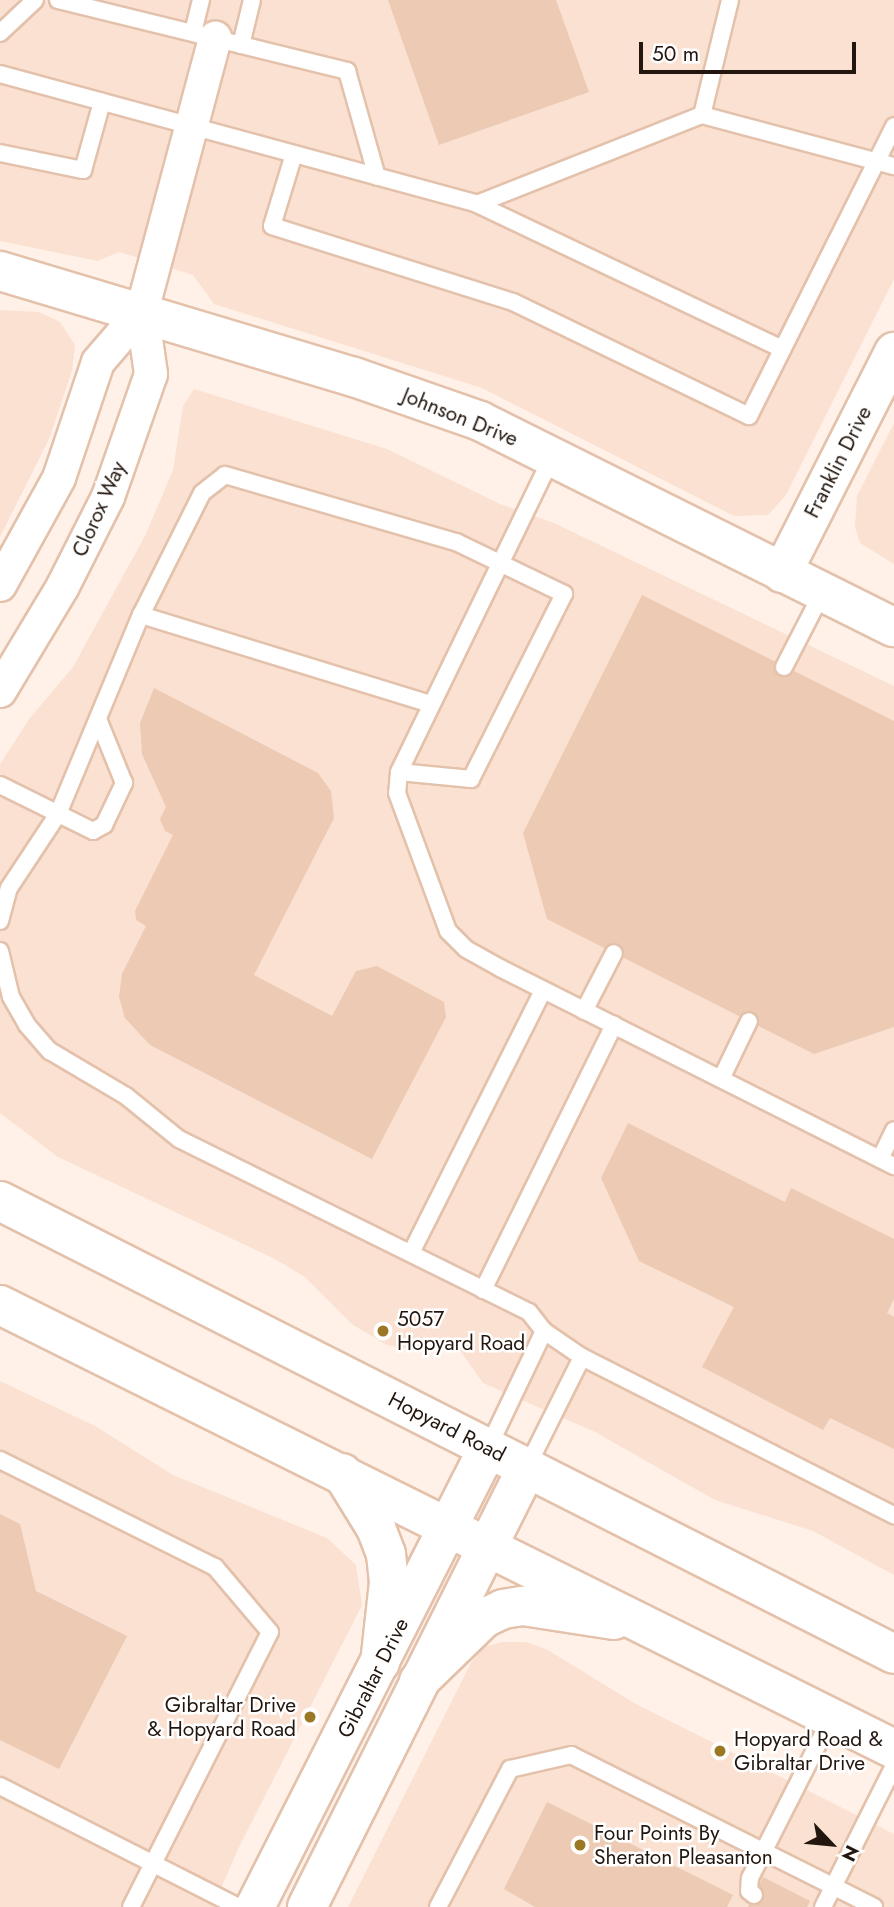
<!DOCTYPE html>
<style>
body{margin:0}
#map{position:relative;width:894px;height:1907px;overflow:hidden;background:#fff1e8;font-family:Jost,sans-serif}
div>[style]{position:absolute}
.built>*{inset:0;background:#fae1d1}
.building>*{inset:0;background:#eccab4}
.roads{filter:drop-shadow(2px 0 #e3c1ab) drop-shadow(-2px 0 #e3c1ab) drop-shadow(0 2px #e3c1ab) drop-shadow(0 -2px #e3c1ab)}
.service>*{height:16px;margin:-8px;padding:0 8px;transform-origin:8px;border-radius:8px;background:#fff}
.minor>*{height:32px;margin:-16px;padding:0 16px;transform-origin:16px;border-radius:16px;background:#fff}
.tertiary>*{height:38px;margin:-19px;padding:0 19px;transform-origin:19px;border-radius:19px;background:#fff}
.secondary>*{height:38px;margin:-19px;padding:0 19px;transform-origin:19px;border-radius:19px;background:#fff}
.dots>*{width:19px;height:19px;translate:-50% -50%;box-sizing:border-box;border:4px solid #fff;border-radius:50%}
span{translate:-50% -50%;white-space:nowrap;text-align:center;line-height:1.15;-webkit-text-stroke:5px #fff;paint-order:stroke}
.street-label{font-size:21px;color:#22160e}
.poi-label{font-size:21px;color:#22160e}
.left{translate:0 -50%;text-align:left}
.right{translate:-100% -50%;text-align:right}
.north{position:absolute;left:796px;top:1809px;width:70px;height:70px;-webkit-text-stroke:5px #fff;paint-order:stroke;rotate:116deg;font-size:19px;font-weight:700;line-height:28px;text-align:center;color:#22160e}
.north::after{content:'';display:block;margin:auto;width:24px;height:32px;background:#22160e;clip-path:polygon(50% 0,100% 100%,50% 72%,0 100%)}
.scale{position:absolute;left:639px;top:42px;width:217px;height:32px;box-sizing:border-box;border:4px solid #22160e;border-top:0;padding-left:9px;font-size:21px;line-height:24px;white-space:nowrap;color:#22160e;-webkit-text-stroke:5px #fff;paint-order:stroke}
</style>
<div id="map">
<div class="built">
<i style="clip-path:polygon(0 0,894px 0,894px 279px,786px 495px,768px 515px,734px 516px,482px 388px,214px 304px,193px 275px,119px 252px,98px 261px,0 241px)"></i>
<i style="clip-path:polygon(0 310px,39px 312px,60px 322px,75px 345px,72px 371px,49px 439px,0 537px)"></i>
<i style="clip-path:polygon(194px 389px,387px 449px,500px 504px,554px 523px,894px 686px,894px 1575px,813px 1531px,715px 1500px,595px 1432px,483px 1383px,459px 1349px,442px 1344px,403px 1348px,387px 1345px,353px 1325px,305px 1277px,273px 1258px,58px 1157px,0 1113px,0 764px,30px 718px,73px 667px,146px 534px,173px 470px,183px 406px)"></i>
<i style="clip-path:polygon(894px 423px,894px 564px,860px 543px,855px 527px,857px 496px)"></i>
<i style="clip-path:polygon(0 1381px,95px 1426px,173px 1475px,327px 1538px,356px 1565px,362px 1605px,238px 1849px,213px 1907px,0 1907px)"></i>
<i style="clip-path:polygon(502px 1642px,526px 1642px,548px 1650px,634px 1703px,894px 1834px,894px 1907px,348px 1907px,471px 1663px,484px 1647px)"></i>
</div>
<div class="building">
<i style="clip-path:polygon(388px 0,556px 0,589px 92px,439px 145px)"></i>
<i style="clip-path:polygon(642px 595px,894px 721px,894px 1027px,814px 1054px,547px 919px,523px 833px)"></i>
<i style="clip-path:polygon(154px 688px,318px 773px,331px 791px,334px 818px,254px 975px,332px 1016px,356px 971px,377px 966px,444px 1002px,446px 1017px,372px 1159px,150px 1045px,125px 1018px,119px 997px,122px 974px,146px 926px,136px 920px,135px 911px,173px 835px,165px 831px,160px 819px,166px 807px,142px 754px,140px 723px)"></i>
<i style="clip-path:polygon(628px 1123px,785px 1202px,791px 1188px,894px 1239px,894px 1299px,887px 1313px,894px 1317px,894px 1449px,830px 1418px,823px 1430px,702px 1367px,734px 1307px,639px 1261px,601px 1178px)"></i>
<i style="clip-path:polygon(0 1514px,20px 1524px,36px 1591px,127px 1636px,59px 1769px,0 1740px)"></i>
<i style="clip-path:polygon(547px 1802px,733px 1895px,727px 1907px,535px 1907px,504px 1889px)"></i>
<i style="clip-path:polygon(763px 1877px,810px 1901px,807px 1907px,748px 1907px)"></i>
</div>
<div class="roads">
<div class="service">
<i style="left:58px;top:0;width:298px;rotate:13.8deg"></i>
<i style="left:347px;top:71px;width:110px;rotate:74.2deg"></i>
<i style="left:193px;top:32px;width:33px;rotate:-76deg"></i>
<i style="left:0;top:33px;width:48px;rotate:-43.3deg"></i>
<i style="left:241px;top:45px;width:46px;rotate:-76.3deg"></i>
<i style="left:0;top:74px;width:494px;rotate:15.2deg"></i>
<i style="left:477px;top:204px;width:338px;rotate:25.4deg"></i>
<i style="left:702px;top:115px;width:118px;rotate:-76.3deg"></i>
<i style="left:0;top:153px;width:85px;rotate:11.6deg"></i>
<i style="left:83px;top:170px;width:71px;rotate:-74.4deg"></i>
<i style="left:294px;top:154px;width:75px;rotate:107deg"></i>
<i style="left:272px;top:226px;width:253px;rotate:17.5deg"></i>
<i style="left:513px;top:302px;width:262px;rotate:25.8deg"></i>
<i style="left:749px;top:416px;width:324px;rotate:-63.4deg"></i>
<i style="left:477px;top:204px;width:242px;rotate:-21.6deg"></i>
<i style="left:702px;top:115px;width:199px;rotate:14.9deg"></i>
<i style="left:552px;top:457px;width:350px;rotate:115.9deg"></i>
<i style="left:399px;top:772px;width:21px;rotate:95deg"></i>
<i style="left:397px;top:793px;width:147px;rotate:69.7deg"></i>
<i style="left:448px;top:931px;width:25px;rotate:45deg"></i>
<i style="left:466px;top:949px;width:39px;rotate:29deg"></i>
<i style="left:500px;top:968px;width:441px;rotate:26.7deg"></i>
<i style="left:141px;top:615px;width:303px;rotate:17.1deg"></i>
<i style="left:784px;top:667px;width:83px;rotate:-62.8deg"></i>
<i style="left:0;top:785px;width:104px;rotate:26.3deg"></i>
<i style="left:93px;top:831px;width:13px;rotate:-29deg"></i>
<i style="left:104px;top:825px;width:47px;rotate:-64.5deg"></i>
<i style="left:124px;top:783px;width:69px;rotate:-112.1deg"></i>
<i style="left:0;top:921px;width:34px;rotate:-75deg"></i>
<i style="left:9px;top:888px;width:89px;rotate:-56.5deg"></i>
<i style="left:58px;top:814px;width:216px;rotate:-67.4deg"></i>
<i style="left:141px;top:615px;width:136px;rotate:-63.4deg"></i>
<i style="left:202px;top:493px;width:29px;rotate:-38deg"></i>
<i style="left:225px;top:475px;width:241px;rotate:16.2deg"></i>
<i style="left:456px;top:542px;width:120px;rotate:25.7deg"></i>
<i style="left:564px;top:594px;width:207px;rotate:116.7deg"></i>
<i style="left:471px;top:779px;width:72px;rotate:-174.4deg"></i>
<i style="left:0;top:951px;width:47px;rotate:76.6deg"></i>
<i style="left:11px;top:997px;width:32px;rotate:60deg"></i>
<i style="left:27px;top:1025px;width:35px;rotate:49deg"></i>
<i style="left:50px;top:1051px;width:88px;rotate:30.6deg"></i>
<i style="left:126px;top:1096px;width:68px;rotate:39.1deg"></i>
<i style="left:179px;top:1139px;width:390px;rotate:26.3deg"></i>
<i style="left:529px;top:1312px;width:24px;rotate:52deg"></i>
<i style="left:544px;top:1331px;width:46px;rotate:34.4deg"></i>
<i style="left:582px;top:1357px;width:350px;rotate:26.9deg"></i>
<i style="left:584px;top:1011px;width:65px;rotate:-62.7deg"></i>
<i style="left:721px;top:1079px;width:64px;rotate:-64.2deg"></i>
<i style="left:880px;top:1159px;width:32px;rotate:-64deg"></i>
<i style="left:411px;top:1253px;width:294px;rotate:-63.3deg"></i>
<i style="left:483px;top:1290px;width:296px;rotate:-63.7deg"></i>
<i style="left:488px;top:1448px;width:130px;rotate:-64.4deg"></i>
<i style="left:0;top:1460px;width:240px;rotate:26.5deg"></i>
<i style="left:215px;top:1567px;width:85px;rotate:49.8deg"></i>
<i style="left:270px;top:1632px;width:308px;rotate:116.8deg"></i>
<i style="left:527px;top:1467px;width:123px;rotate:-63.4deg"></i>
<i style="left:0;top:1786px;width:268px;rotate:26.9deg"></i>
<i style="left:754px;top:1895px;width:6px;rotate:-141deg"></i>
<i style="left:749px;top:1891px;width:13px;rotate:-86deg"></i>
<i style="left:750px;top:1878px;width:179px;rotate:-63.1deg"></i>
<i style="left:438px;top:1907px;width:156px;rotate:-62.4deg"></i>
<i style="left:510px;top:1769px;width:63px;rotate:-12.9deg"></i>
<i style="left:571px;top:1755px;width:339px;rotate:26.6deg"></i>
<i style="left:823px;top:1907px;width:158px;rotate:-63.3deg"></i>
</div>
<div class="minor">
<i style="left:0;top:585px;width:122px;rotate:-61.1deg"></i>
<i style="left:59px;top:478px;width:122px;rotate:-71.4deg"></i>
<i style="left:98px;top:362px;width:67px;rotate:-49.2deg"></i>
<i style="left:0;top:691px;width:122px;rotate:-59deg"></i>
<i style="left:63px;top:586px;width:100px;rotate:-63.2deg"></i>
<i style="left:108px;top:497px;width:130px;rotate:-70.7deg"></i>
<i style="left:151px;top:374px;width:64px;rotate:-98.1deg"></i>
<i style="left:142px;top:311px;width:283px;rotate:-75deg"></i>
</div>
<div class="tertiary">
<i style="left:0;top:271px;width:370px;rotate:16.7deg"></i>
<i style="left:354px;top:377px;width:133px;rotate:19.2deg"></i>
<i style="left:480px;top:421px;width:462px;rotate:26.5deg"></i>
<i style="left:782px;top:573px;width:248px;rotate:-63.1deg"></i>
<i style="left:255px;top:1907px;width:515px;rotate:-63.09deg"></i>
<i style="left:307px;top:1907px;width:492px;rotate:-63.4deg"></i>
</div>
<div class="secondary">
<i style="left:0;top:1201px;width:1002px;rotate:26.87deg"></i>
<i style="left:0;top:1305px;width:998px;rotate:26.41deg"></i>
<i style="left:342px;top:1473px;width:65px;rotate:58.3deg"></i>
<i style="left:376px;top:1528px;width:28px;rotate:69deg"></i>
<i style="left:386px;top:1554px;width:28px;rotate:84deg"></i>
<i style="left:389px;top:1582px;width:81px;rotate:96.3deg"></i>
<i style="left:419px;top:1681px;width:91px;rotate:-44.1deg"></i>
<i style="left:484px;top:1618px;width:21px;rotate:-25deg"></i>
<i style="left:503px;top:1609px;width:20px;rotate:-9deg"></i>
<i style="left:523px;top:1606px;width:92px;rotate:8.7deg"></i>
</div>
</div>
<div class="dots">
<i style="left:383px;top:1331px;background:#9b7823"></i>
<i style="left:310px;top:1717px;background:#9b7823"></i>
<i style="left:720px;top:1751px;background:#9b7823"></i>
<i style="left:580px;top:1845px;background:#9b7823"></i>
</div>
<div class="street-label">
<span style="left:460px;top:417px;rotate:22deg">Johnson Drive</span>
<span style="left:838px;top:462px;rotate:-63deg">Franklin Drive</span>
<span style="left:99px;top:509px;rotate:-66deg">Clorox Way</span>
<span style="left:447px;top:1427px;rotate:27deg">Hopyard Road</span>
<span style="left:373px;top:1678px;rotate:-63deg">Gibraltar Drive</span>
</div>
<div class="poi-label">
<span class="left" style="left:397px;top:1331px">5057<br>Hopyard Road</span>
<span class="right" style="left:296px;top:1717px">Gibraltar Drive<br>&amp; Hopyard Road</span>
<span class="left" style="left:734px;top:1751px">Hopyard Road &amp;<br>Gibraltar Drive</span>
<span class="left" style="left:594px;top:1845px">Four Points By<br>Sheraton Pleasanton</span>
</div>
<div class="north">N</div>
<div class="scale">50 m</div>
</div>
